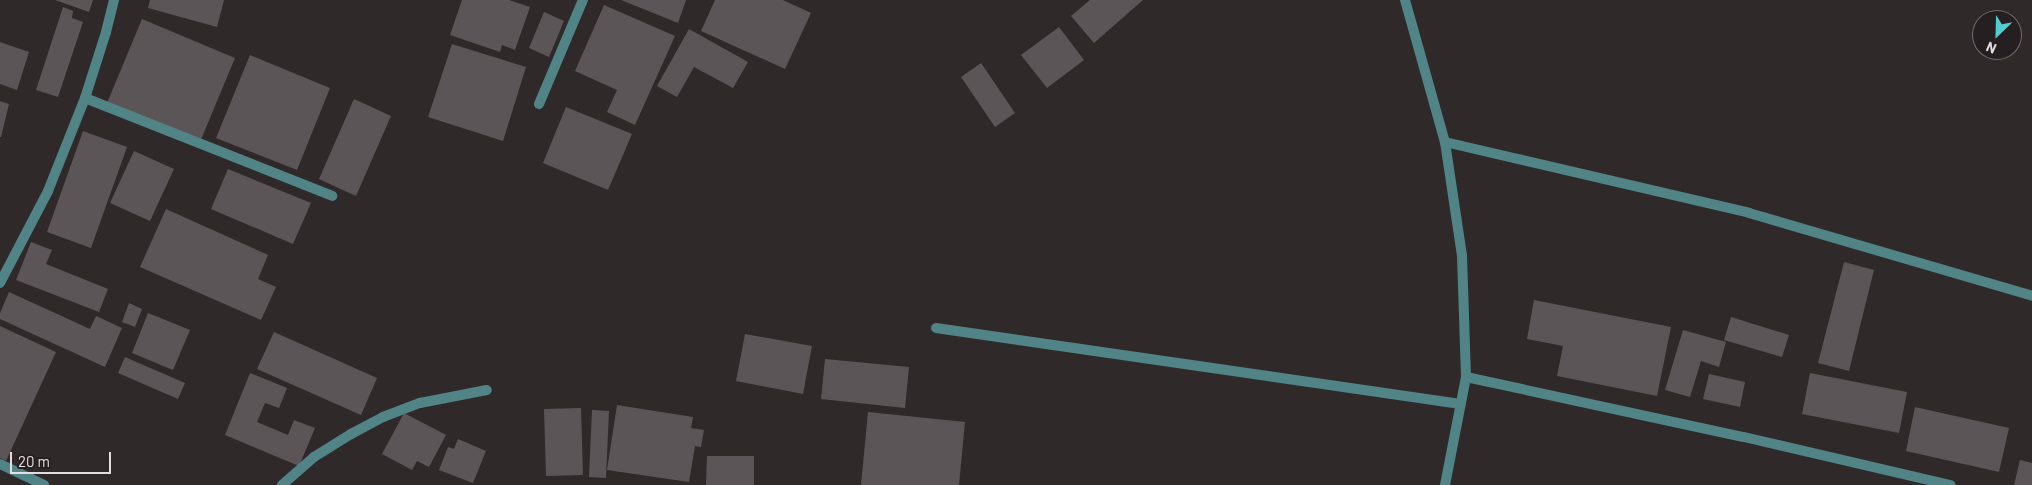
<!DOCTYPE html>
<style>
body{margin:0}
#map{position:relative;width:2032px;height:485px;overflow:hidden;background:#2f292a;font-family:Barlow,sans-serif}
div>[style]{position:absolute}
.building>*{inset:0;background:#5c5557}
.minor>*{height:10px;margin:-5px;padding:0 5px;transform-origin:5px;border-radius:5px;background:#508486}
span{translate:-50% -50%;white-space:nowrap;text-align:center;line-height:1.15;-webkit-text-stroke:4.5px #261f21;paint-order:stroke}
.north{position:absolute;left:1972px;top:10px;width:50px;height:50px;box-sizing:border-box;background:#261f21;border:1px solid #726b6d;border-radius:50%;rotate:204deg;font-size:14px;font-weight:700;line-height:20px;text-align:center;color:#e3dedf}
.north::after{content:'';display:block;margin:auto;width:18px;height:22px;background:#52ccd0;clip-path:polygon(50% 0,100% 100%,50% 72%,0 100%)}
.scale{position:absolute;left:10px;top:452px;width:101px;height:22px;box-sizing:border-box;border:2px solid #e3dedf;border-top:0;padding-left:6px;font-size:15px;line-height:18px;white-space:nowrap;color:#e3dedf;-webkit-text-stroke:4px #261f21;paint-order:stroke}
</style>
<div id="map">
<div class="building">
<i style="clip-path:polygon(55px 0,93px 0,89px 12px)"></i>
<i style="clip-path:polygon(150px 0,224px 0,217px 27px,148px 8px)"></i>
<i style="clip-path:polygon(462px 0,509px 0,530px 7px,515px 50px,502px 45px,500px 52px,450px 35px)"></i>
<i style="clip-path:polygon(621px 0,686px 0,678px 23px)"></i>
<i style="clip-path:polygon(715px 0,783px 0,811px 13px,785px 69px,701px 31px)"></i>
<i style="clip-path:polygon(1090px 0,1143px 0,1094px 43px,1071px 16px)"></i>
<i style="clip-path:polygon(604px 5px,675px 36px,635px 125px,607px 112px,617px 90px,575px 71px)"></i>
<i style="clip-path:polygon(63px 7px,73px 11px,72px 18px,83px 22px,58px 97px,36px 90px)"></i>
<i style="clip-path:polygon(544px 12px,564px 21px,549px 57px,529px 48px)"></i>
<i style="clip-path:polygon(142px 19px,235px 58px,200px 142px,107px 103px)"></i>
<i style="clip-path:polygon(1059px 27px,1084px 60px,1047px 88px,1021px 55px)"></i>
<i style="clip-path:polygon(689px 29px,748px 62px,733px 88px,694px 67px,677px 97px,657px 86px)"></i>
<i style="clip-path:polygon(0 42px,29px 52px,17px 90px,0 84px)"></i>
<i style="clip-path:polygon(452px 44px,526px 67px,503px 141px,428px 117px)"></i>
<i style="clip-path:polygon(250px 55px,330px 88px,297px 170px,216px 138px)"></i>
<i style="clip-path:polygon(981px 63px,1015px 113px,995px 127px,961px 77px)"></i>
<i style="clip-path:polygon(354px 99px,391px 116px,356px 196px,319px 179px)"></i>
<i style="clip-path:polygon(0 101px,9px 104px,1px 137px,0 137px)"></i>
<i style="clip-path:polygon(566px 107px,632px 134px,608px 190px,543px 163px)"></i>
<i style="clip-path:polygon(83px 131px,127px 147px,91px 248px,47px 232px)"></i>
<i style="clip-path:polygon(134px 151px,174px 169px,150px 221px,110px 203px)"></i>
<i style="clip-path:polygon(228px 169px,311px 203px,293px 244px,211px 209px)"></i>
<i style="clip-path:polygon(166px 209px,268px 255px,258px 279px,276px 287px,261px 320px,140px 267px)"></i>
<i style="clip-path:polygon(31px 242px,52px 250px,46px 264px,108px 289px,99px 312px,16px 280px)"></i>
<i style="clip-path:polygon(1844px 262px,1874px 270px,1849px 371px,1818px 363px)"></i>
<i style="clip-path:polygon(9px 292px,90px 329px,96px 316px,122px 328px,105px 367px,0 319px,0 313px)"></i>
<i style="clip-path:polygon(1534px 300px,1671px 327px,1657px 396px,1557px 376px,1563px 346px,1527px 339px)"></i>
<i style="clip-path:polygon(129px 303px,142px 309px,135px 327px,122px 322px)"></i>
<i style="clip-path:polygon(148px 313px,190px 330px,173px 370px,132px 353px)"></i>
<i style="clip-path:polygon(1731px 317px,1789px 335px,1782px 357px,1724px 340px)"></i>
<i style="clip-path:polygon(0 326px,56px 352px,6px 461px,0 458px)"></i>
<i style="clip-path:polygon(1683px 330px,1726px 342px,1719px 367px,1701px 361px,1690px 397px,1665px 390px)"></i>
<i style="clip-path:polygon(274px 332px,377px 378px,361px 415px,257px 369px)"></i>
<i style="clip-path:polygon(745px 334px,812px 346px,803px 394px,736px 381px)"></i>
<i style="clip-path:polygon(125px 357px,185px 383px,178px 399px,118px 373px)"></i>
<i style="clip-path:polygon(825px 359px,909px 367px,905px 408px,821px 399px)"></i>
<i style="clip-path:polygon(250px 373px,287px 388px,279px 408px,265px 403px,257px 422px,288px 435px,294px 420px,315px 428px,299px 466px,225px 435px)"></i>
<i style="clip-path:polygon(1810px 373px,1907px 392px,1899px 433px,1802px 414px)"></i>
<i style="clip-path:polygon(1709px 374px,1745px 382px,1740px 407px,1703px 399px)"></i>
<i style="clip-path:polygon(617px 405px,693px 417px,691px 428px,704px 430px,701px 447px,695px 446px,689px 482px,607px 470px)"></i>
<i style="clip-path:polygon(1915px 407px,2009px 428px,1999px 472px,1906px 451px)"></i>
<i style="clip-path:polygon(581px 408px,583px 475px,546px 476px,544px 409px)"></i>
<i style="clip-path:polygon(592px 410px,609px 411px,606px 478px,589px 477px)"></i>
<i style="clip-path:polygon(868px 412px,965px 422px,959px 485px,861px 485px)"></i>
<i style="clip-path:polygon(404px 413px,446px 435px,429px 467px,417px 461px,412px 470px,382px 454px)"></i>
<i style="clip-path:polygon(458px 439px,486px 451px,473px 483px,439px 470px,448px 447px,454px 449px)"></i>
<i style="clip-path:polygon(707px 456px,754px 456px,754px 485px,706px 485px)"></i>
<i style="clip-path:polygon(2020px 460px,2032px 463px,2032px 485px,2014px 485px)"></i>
</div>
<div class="minor">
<i style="left:1405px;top:0;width:148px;rotate:74.3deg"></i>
<i style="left:1445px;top:142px;width:115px;rotate:81.5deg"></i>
<i style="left:1462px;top:256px;width:121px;rotate:88.1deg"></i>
<i style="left:1466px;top:377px;width:110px;rotate:101deg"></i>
<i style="left:85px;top:98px;width:266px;rotate:21.6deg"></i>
<i style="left:539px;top:104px;width:113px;rotate:-67.1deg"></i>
<i style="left:1445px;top:142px;width:312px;rotate:13.1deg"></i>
<i style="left:1749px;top:213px;width:295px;rotate:16.3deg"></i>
<i style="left:0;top:283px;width:104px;rotate:-62.4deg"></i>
<i style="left:48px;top:191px;width:100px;rotate:-68.3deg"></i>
<i style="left:85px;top:98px;width:69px;rotate:-72.3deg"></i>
<i style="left:106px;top:32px;width:33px;rotate:-76deg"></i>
<i style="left:936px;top:328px;width:530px;rotate:8.24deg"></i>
<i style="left:1466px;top:377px;width:284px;rotate:12.2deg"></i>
<i style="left:1744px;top:437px;width:212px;rotate:13.1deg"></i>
<i style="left:0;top:464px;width:49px;rotate:25.5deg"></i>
<i style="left:282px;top:485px;width:43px;rotate:-41.2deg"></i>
<i style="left:314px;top:457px;width:44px;rotate:-31.9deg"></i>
<i style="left:351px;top:434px;width:36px;rotate:-28deg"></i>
<i style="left:383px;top:417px;width:40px;rotate:-21deg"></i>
<i style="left:420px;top:403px;width:68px;rotate:-11deg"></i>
</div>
<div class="north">N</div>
<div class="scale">20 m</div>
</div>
